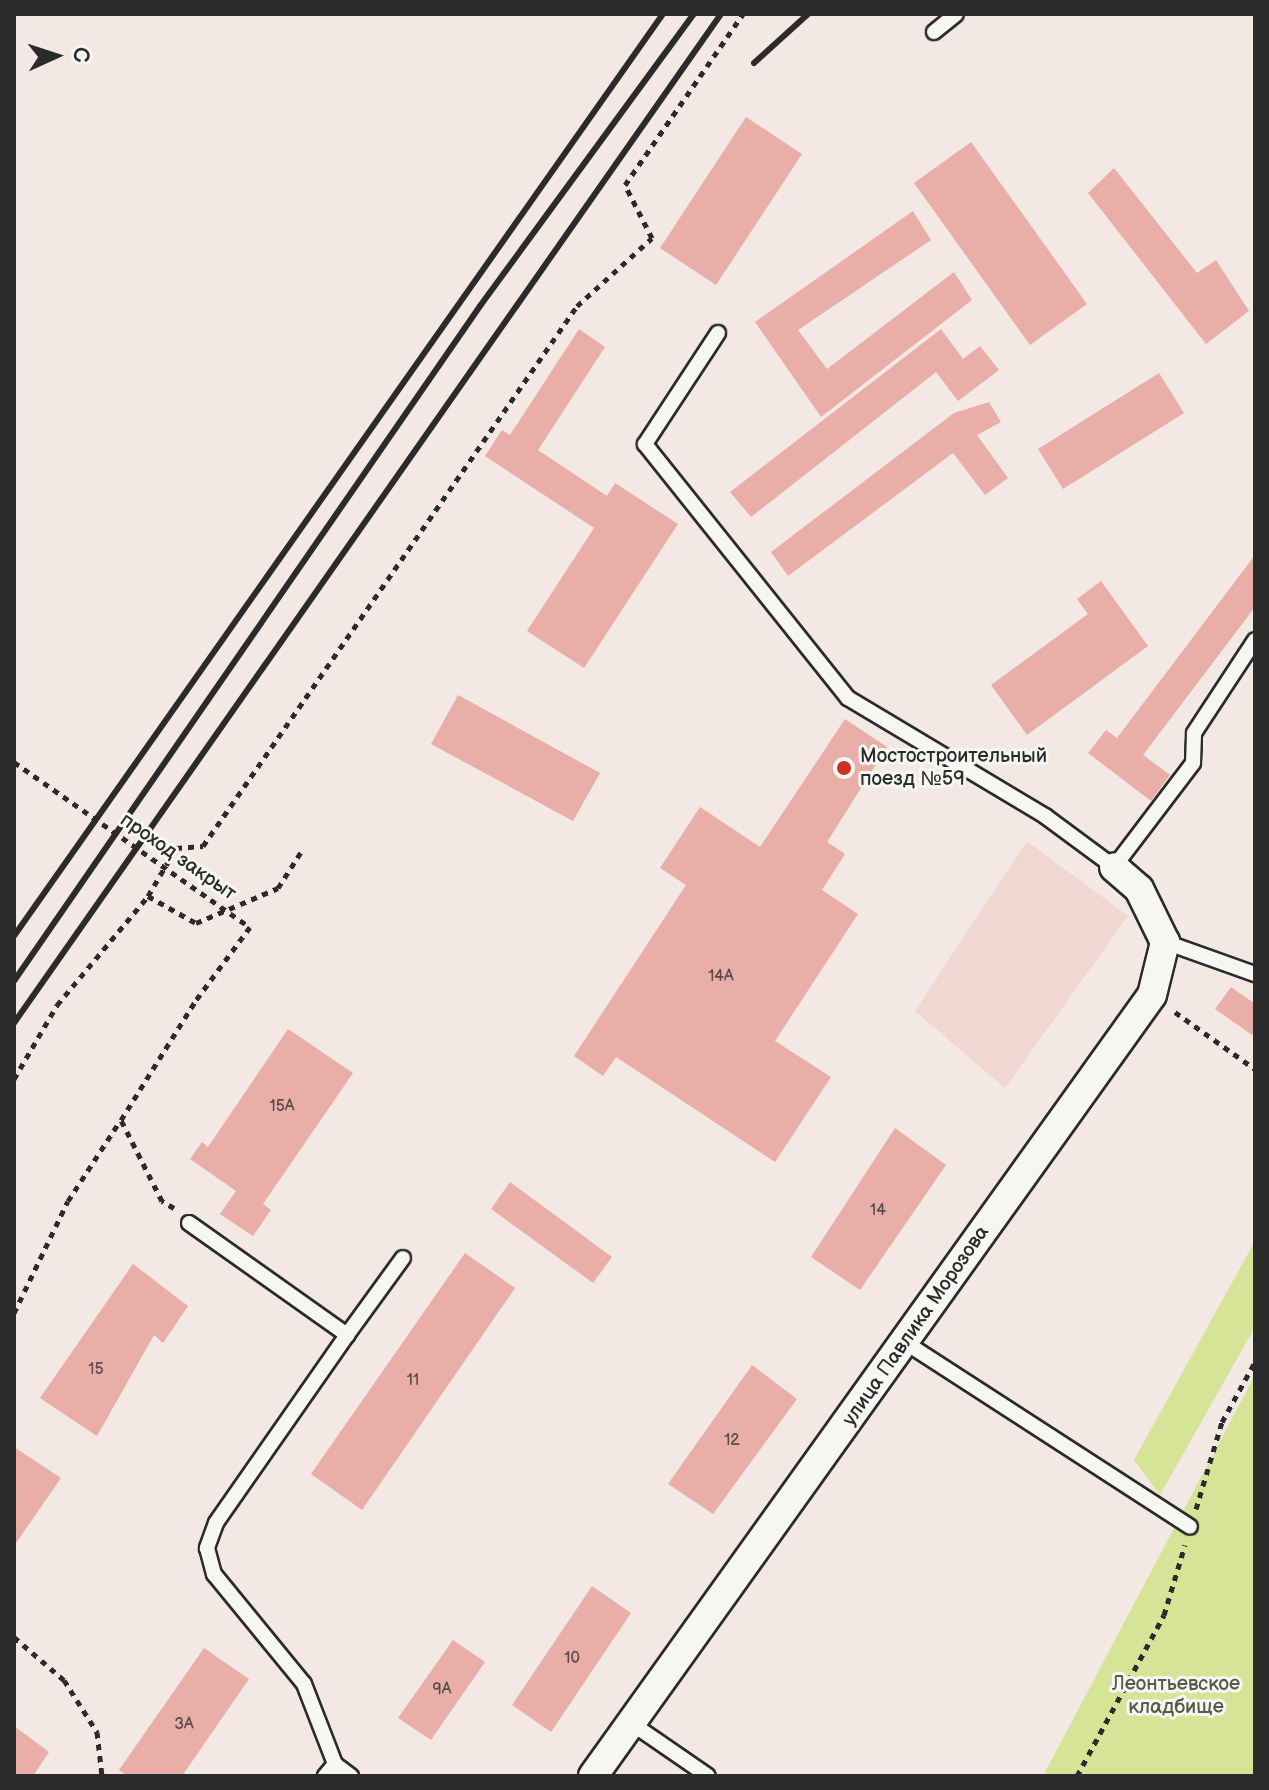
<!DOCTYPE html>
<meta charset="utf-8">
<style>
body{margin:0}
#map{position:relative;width:1269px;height:1790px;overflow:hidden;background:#f3e8e3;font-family:"Balsamiq Sans",sans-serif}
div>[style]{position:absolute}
.built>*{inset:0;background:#f0d7d1}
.green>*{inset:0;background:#d5e497}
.building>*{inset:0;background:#e9aea8}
.path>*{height:5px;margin-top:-2.5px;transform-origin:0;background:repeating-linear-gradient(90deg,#2b2b2b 0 6px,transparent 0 12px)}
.roads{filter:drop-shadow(2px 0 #2b2b2b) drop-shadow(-2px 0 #2b2b2b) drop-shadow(0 2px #2b2b2b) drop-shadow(0 -2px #2b2b2b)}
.service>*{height:14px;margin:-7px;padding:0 7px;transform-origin:7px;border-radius:7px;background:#f6f6f2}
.minor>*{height:28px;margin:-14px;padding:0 14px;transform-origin:14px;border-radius:14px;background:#f6f6f2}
.rail>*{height:6px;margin:-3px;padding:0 3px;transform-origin:3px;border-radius:3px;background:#2b2b2b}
.path-bridge>*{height:5px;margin-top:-2.5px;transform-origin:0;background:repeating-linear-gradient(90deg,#2b2b2b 0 6px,transparent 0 12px)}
.dots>*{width:22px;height:22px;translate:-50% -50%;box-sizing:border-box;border:4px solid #f6f6f2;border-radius:50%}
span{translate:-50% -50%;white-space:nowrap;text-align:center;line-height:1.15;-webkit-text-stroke:6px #f6f6f2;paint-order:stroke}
.number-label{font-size:16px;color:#5a4c4a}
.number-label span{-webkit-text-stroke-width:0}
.poi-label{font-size:20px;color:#2b2b2b}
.left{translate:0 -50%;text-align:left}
.street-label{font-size:20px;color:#2b2b2b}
.park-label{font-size:20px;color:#565946}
.frame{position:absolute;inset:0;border:16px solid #2b2b2b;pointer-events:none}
.north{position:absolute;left:16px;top:16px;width:80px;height:80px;-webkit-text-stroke:6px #f6f6f2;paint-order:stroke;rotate:87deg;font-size:22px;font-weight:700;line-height:32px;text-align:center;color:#2b2b2b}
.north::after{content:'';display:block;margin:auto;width:28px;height:36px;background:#2b2b2b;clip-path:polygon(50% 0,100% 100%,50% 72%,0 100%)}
</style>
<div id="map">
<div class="built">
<i style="clip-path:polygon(1027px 841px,1128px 916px,1005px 1088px,915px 1011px)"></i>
</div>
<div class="green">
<i style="clip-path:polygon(1255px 1241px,1255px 1327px,1160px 1495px,1134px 1460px)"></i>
<i style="clip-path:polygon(1255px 1375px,1255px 1776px,1043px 1776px)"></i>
</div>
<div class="building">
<i style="clip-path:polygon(746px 117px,802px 154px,716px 285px,660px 248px)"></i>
<i style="clip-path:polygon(971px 142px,1087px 304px,1030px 345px,914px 183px)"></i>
<i style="clip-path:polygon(1114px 168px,1197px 273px,1216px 260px,1249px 311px,1206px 344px,1088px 193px)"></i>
<i style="clip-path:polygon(913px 211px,931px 240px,798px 330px,827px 369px,954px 272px,972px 300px,821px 417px,755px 322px)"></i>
<i style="clip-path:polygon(579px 329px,605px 347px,538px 450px,607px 496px,615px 483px,678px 524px,584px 668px,527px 631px,594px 528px,485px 456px,502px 430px,510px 435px)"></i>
<i style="clip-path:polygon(941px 329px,963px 359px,980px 346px,999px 370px,958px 401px,936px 372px,751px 517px,730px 492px)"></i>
<i style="clip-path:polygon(1159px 373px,1184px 413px,1063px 489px,1038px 449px)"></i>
<i style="clip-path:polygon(989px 402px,1001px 422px,977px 435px,1008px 478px,985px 495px,953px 453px,788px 576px,771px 552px,954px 413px)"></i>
<i style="clip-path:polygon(1255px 555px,1255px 607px,1143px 755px,1170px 775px,1151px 801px,1088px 753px,1106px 730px,1117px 738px)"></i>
<i style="clip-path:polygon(1101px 581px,1148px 646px,1027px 735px,991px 685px,1088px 614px,1077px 599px)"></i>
<i style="clip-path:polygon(458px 695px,600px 773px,573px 821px,431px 744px)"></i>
<i style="clip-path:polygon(845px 719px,887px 747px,827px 842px,845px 854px,822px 890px,858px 914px,775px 1041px,831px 1077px,775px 1162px,616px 1057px,603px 1076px,574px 1056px,686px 885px,660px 868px,700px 807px,760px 847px)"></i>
<i style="clip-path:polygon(1231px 987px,1255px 1004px,1255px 1037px,1215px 1009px)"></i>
<i style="clip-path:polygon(288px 1029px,353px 1073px,263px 1204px,271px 1210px,253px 1236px,220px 1214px,236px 1191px,190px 1159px,202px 1142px,208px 1147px)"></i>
<i style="clip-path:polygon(895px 1128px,946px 1165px,860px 1290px,811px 1257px)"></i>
<i style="clip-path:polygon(510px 1182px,612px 1257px,593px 1283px,491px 1209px)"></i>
<i style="clip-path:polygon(465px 1253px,515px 1288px,362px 1510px,311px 1474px)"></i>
<i style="clip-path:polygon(133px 1264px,188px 1306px,163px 1343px,154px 1335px,97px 1436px,40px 1398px)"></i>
<i style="clip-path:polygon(752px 1365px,797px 1399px,713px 1514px,668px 1484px)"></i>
<i style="clip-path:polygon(14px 1447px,61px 1478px,14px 1546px)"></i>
<i style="clip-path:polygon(592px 1586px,631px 1613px,551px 1732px,512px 1705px)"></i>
<i style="clip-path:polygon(453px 1640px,485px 1662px,431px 1740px,398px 1718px)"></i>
<i style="clip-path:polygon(204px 1648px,249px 1679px,182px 1776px,127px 1776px,119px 1770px)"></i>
<i style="clip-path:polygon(14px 1726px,49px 1752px,33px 1776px,14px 1776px)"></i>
</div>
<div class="path">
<i style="left:148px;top:896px;width:56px;rotate:-59.7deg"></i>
<i style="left:176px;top:848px;width:27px;rotate:-4deg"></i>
<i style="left:203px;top:846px;width:657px;rotate:-55.29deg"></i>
<i style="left:577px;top:306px;width:101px;rotate:-42.2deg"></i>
<i style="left:652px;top:238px;width:59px;rotate:-117deg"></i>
<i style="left:625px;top:185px;width:208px;rotate:-55.4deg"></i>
<i style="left:1175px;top:1012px;width:98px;rotate:35.5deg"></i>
<i style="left:14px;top:1079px;width:86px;rotate:-59.8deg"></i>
<i style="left:57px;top:1005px;width:142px;rotate:-50.1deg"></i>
<i style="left:148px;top:896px;width:55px;rotate:29.4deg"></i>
<i style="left:196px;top:923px;width:89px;rotate:-23.1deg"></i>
<i style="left:278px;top:888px;width:43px;rotate:-57.4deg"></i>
<i style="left:174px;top:1208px;width:14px;rotate:-150deg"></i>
<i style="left:162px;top:1201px;width:91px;rotate:-116.8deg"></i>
<i style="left:121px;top:1120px;width:142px;rotate:-58deg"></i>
<i style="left:14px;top:1313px;width:124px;rotate:-64.3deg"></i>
<i style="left:68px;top:1201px;width:95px;rotate:-57deg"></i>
<i style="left:1196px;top:1509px;width:91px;rotate:-73.4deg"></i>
<i style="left:1222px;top:1422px;width:68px;rotate:-61.2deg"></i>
<i style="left:14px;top:1637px;width:66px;rotate:40.7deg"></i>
<i style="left:64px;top:1680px;width:62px;rotate:57.6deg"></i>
<i style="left:97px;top:1732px;width:44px;rotate:83.5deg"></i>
<i style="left:1077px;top:1776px;width:183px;rotate:-61.6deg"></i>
<i style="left:1164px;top:1615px;width:73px;rotate:-73.3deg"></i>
</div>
<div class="roads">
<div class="service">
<i style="left:934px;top:32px;width:28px;rotate:-39deg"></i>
<i style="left:718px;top:333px;width:133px;rotate:123.3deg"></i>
<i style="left:645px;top:444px;width:325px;rotate:51.4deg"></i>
<i style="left:848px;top:698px;width:230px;rotate:30.9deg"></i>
<i style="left:1045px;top:816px;width:86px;rotate:36.5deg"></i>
<i style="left:1114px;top:867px;width:131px;rotate:-52.8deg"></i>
<i style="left:1193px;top:763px;width:30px;rotate:-88deg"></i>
<i style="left:1194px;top:733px;width:111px;rotate:-56.7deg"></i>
<i style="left:1165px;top:942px;width:96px;rotate:19.6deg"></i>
<i style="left:189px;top:1223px;width:194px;rotate:35.3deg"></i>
<i style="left:347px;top:1335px;width:229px;rotate:124.9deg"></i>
<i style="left:216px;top:1523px;width:27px;rotate:110deg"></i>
<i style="left:207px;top:1548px;width:27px;rotate:75deg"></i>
<i style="left:214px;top:1574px;width:142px;rotate:50.7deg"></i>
<i style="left:304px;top:1684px;width:86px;rotate:68.8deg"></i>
<i style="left:335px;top:1764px;width:16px;rotate:130deg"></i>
<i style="left:347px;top:1335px;width:95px;rotate:-54deg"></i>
<i style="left:906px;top:1343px;width:338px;rotate:32.9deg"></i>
<i style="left:631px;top:1723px;width:93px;rotate:34.5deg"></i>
<i style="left:335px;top:1764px;width:20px;rotate:37deg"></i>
</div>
<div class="minor">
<i style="left:593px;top:1776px;width:960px;rotate:-54.41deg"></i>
<i style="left:1152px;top:995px;width:55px;rotate:-76.2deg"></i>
<i style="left:1165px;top:942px;width:59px;rotate:-116.1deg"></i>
<i style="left:1139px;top:889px;width:33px;rotate:-139deg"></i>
</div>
</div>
<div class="rail">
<i style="left:754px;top:63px;width:73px;rotate:-42.2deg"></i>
<i style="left:14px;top:936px;width:1128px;rotate:-54.86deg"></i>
<i style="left:14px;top:981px;width:820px;rotate:-55.38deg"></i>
<i style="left:480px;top:306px;width:362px;rotate:-53.8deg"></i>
<i style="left:14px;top:1023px;width:1232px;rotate:-54.98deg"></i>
</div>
<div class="path-bridge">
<i style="left:14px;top:762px;width:288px;rotate:35deg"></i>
<i style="left:250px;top:927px;width:91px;rotate:126.5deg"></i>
</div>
<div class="dots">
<i style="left:844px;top:768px;background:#c8321e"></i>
</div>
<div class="number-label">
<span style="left:721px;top:977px">14А</span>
<span style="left:282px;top:1107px">15А</span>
<span style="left:878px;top:1211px">14</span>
<span style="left:96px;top:1370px">15</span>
<span style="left:413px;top:1381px">11</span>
<span style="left:732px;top:1441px">12</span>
<span style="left:572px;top:1659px">10</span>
<span style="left:442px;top:1690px">9А</span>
<span style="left:184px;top:1725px">3А</span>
</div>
<div class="poi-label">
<span class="left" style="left:860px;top:768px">Мостостроительный<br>поезд №59</span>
</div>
<div class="street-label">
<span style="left:178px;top:857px;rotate:35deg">проход закрыт</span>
<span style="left:916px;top:1326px;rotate:-55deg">улица Павлика Морозова</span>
</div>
<div class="park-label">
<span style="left:1176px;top:1696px">Леонтьевское<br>кладбище</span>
</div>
<div class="frame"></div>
<div class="north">С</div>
</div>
